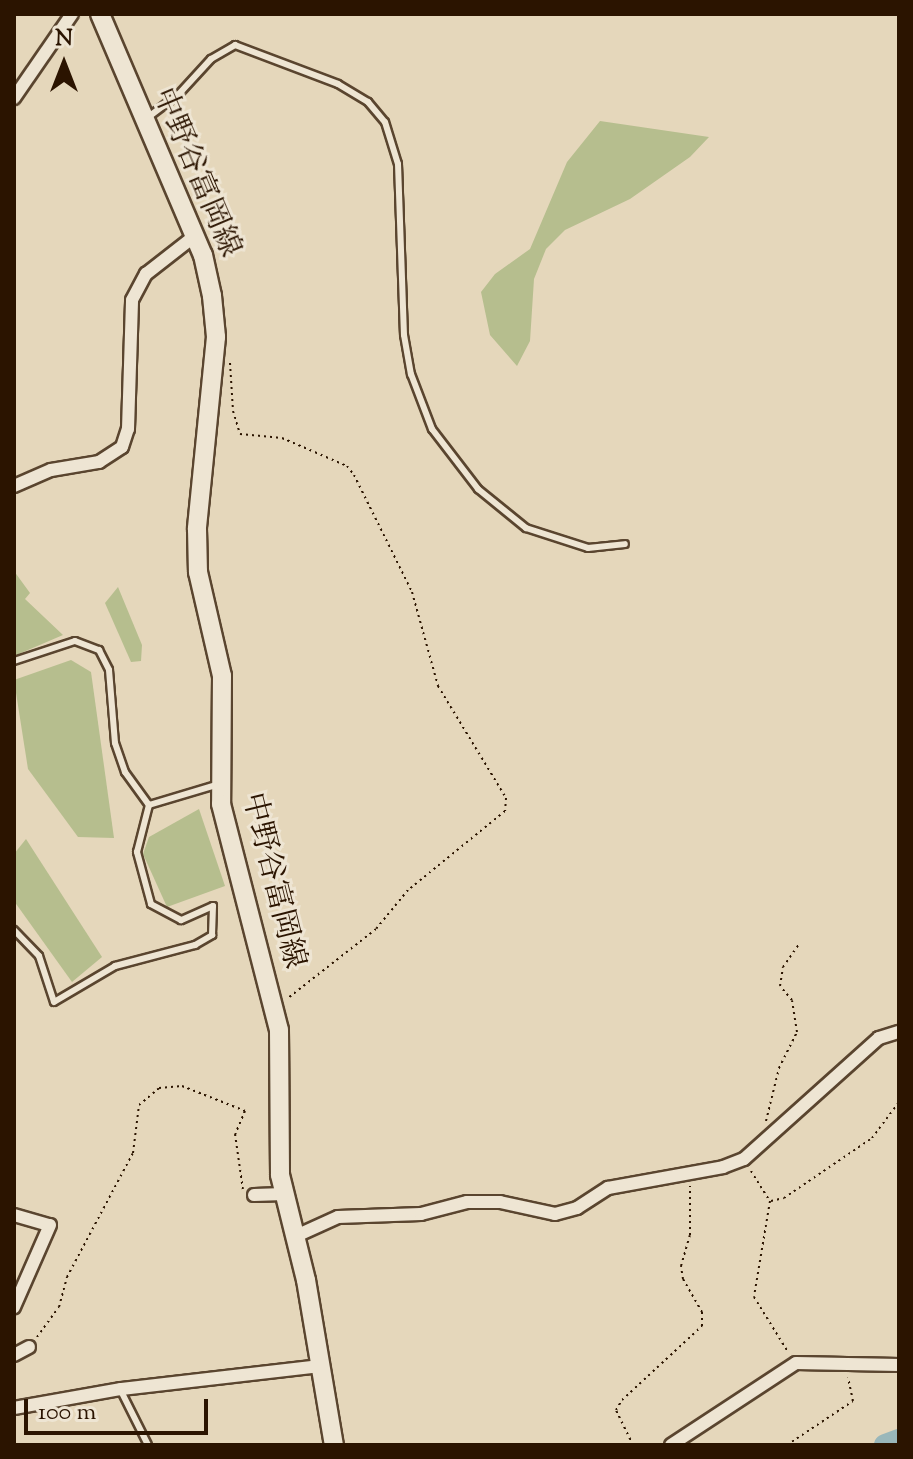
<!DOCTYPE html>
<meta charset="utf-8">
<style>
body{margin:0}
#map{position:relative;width:913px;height:1459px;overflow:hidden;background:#e5d7bb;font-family:"Sorts Mill Goudy","Noto Serif JP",serif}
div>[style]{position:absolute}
.green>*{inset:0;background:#b6be8e}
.river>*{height:22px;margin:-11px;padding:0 11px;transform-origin:11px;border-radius:11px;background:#99b7ba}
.path>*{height:2px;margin-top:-1px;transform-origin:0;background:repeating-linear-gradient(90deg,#2b1400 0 2px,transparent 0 6px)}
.roads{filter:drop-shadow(2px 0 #5a452f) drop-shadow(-2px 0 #5a452f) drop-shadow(0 2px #5a452f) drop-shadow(0 -2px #5a452f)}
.service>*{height:6px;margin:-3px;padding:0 3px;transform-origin:3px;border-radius:3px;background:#eee5d3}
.minor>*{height:12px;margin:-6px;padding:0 6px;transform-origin:6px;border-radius:6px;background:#eee5d3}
.secondary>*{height:18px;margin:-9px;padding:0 9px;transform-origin:9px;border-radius:9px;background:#eee5d3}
span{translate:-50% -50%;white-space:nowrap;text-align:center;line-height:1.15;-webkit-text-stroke:6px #eee5d3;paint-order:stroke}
.street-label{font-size:30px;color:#2b1400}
.frame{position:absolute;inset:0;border:16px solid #2b1400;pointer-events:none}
.north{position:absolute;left:24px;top:24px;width:80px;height:80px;-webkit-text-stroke:6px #eee5d3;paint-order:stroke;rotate:0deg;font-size:22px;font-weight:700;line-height:32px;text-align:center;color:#2b1400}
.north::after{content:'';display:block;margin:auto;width:28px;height:36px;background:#2b1400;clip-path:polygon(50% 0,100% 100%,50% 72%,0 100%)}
.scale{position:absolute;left:24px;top:1399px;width:184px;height:36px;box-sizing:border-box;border:4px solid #2b1400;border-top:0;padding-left:10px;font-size:24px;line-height:28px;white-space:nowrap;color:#2b1400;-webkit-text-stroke:6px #eee5d3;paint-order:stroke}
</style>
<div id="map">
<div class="green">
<i style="clip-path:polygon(600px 121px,709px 137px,690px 157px,630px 199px,565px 230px,546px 249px,534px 279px,530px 341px,517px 366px,490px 335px,481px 292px,495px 274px,530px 249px,567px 162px)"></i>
<i style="clip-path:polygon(14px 571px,30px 593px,25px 599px,63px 635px,14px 656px)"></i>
<i style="clip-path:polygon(118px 587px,142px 645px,141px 661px,131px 662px,105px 603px)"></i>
<i style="clip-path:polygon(71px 660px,91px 672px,114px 838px,78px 837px,28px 769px,14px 680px)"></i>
<i style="clip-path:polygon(199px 809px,225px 886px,167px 907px,143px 854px,149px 837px)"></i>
<i style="clip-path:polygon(26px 839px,102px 957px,72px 982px,14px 901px,14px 854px)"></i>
</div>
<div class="river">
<i style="left:885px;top:1445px;width:15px;rotate:-20deg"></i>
</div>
<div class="path">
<i style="left:230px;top:363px;width:48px;rotate:86.4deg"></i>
<i style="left:233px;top:411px;width:24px;rotate:73deg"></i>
<i style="left:240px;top:434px;width:42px;rotate:5.4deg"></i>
<i style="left:282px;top:438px;width:71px;rotate:23.3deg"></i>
<i style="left:347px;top:466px;width:11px;rotate:52deg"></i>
<i style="left:354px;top:475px;width:131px;rotate:63.6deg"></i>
<i style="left:412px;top:592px;width:98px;rotate:74.5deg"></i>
<i style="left:438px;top:686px;width:131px;rotate:58.7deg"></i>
<i style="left:506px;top:798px;width:13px;rotate:94deg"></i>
<i style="left:505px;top:811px;width:125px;rotate:140.8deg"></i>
<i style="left:408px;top:890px;width:50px;rotate:129.4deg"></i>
<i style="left:376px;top:929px;width:112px;rotate:141.9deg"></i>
<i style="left:766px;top:1121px;width:55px;rotate:-76.2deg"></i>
<i style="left:779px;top:1068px;width:40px;rotate:-63.4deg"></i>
<i style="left:797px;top:1032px;width:32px;rotate:-99deg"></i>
<i style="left:792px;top:1000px;width:18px;rotate:-131deg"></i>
<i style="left:780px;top:986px;width:19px;rotate:-81deg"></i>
<i style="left:783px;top:967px;width:29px;rotate:-55deg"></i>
<i style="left:751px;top:1171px;width:36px;rotate:58deg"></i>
<i style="left:770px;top:1201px;width:97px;rotate:99.5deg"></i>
<i style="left:754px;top:1297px;width:65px;rotate:58.3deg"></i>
<i style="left:771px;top:1201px;width:13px;rotate:-13deg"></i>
<i style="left:784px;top:1198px;width:107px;rotate:-34.3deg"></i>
<i style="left:872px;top:1138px;width:45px;rotate:-53.1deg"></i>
<i style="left:37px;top:1337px;width:37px;rotate:-54deg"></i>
<i style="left:59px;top:1307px;width:31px;rotate:-75deg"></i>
<i style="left:67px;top:1277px;width:140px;rotate:-62deg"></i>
<i style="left:133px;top:1153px;width:48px;rotate:-82.9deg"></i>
<i style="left:139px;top:1105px;width:26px;rotate:-40deg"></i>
<i style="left:159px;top:1088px;width:23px;rotate:-5deg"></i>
<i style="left:182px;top:1086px;width:68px;rotate:21.6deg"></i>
<i style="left:245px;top:1111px;width:25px;rotate:113deg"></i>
<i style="left:235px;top:1134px;width:57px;rotate:81.9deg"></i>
<i style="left:633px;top:1445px;width:39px;rotate:-116deg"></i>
<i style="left:616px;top:1410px;width:12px;rotate:-59deg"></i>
<i style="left:622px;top:1400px;width:109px;rotate:-42.8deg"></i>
<i style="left:702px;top:1326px;width:14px;rotate:-90deg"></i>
<i style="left:702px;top:1312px;width:38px;rotate:-120deg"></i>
<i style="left:683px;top:1279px;width:13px;rotate:-99deg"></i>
<i style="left:681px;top:1266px;width:32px;rotate:-74deg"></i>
<i style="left:690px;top:1235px;width:49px;rotate:-90deg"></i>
<i style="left:787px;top:1445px;width:79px;rotate:-33.7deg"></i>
<i style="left:853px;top:1401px;width:24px;rotate:-102deg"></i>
</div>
<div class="roads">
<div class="service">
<i style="left:147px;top:118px;width:39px;rotate:-37deg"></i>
<i style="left:178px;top:95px;width:49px;rotate:-47.5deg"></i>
<i style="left:211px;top:59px;width:28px;rotate:-30deg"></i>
<i style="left:235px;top:45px;width:110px;rotate:20.7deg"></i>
<i style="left:338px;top:84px;width:35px;rotate:31deg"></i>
<i style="left:368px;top:102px;width:26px;rotate:50deg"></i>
<i style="left:385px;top:122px;width:44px;rotate:72.8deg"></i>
<i style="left:398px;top:164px;width:171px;rotate:88deg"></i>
<i style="left:404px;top:335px;width:40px;rotate:80deg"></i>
<i style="left:411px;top:374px;width:59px;rotate:69.1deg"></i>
<i style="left:432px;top:429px;width:76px;rotate:52.5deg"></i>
<i style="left:478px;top:489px;width:62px;rotate:39.1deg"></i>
<i style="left:526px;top:528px;width:65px;rotate:17.9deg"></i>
<i style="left:588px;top:548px;width:37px;rotate:-6deg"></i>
<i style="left:14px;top:661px;width:64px;rotate:-18.2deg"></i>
<i style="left:75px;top:641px;width:26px;rotate:21deg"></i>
<i style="left:99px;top:650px;width:22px;rotate:63deg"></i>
<i style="left:109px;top:670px;width:73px;rotate:85.3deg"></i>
<i style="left:115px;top:743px;width:31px;rotate:71deg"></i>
<i style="left:125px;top:772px;width:41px;rotate:54deg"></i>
<i style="left:149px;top:805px;width:73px;rotate:-16.7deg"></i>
<i style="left:14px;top:930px;width:36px;rotate:46deg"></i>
<i style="left:39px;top:956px;width:48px;rotate:71.9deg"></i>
<i style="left:54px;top:1002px;width:71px;rotate:-30.5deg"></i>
<i style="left:115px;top:966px;width:83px;rotate:-14.7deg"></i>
<i style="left:195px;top:945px;width:20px;rotate:-30deg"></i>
<i style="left:212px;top:935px;width:29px;rotate:-88deg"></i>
<i style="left:213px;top:906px;width:35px;rotate:156deg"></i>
<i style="left:181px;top:920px;width:34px;rotate:-152deg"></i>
<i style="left:151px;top:904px;width:54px;rotate:-105.1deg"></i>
<i style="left:137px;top:852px;width:49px;rotate:-75.7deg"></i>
<i style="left:121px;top:1391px;width:60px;rotate:63.4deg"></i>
</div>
<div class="minor">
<i style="left:14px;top:98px;width:102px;rotate:-55.4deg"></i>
<i style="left:14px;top:486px;width:40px;rotate:-23.4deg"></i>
<i style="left:51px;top:470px;width:49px;rotate:-9.5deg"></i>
<i style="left:99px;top:462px;width:27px;rotate:-33deg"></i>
<i style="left:122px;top:447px;width:19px;rotate:-72deg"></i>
<i style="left:128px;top:429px;width:129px;rotate:-88.2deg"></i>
<i style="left:132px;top:300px;width:30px;rotate:-62deg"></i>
<i style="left:146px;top:274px;width:63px;rotate:-38deg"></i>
<i style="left:254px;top:1195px;width:30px;rotate:-2deg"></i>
<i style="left:14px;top:1215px;width:37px;rotate:16deg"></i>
<i style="left:50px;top:1225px;width:90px;rotate:113.7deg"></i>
<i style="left:296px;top:1236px;width:46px;rotate:-24.3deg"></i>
<i style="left:338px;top:1217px;width:83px;rotate:-2.1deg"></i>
<i style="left:421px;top:1214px;width:48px;rotate:-14.6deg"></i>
<i style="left:467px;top:1202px;width:33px"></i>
<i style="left:500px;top:1202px;width:56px;rotate:12.3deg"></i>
<i style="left:555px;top:1214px;width:23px;rotate:-15deg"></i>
<i style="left:577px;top:1208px;width:37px;rotate:-33deg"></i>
<i style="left:608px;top:1188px;width:117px;rotate:-10.3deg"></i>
<i style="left:723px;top:1167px;width:22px;rotate:-21deg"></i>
<i style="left:744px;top:1159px;width:181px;rotate:-41.9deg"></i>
<i style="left:879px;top:1038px;width:21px;rotate:-17deg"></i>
<i style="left:14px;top:1355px;width:17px;rotate:-28deg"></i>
<i style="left:14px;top:1408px;width:109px;rotate:-10.1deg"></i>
<i style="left:121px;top:1389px;width:199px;rotate:-6.6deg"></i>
<i style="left:671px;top:1445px;width:149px;rotate:-33.3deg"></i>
<i style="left:796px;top:1363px;width:103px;rotate:1.1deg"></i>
</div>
<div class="secondary">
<i style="left:100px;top:14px;width:262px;rotate:66.9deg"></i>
<i style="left:203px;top:255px;width:42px;rotate:77.6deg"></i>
<i style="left:212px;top:296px;width:41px;rotate:84.4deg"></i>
<i style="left:216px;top:337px;width:193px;rotate:95.7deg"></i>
<i style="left:197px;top:529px;width:43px;rotate:88.7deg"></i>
<i style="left:198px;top:572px;width:107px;rotate:77deg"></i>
<i style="left:222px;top:676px;width:128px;rotate:90.4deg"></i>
<i style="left:221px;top:804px;width:233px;rotate:75.6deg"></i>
<i style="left:279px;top:1030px;width:145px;rotate:89.6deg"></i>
<i style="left:280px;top:1175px;width:108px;rotate:76.1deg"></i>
<i style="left:306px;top:1280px;width:167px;rotate:80.4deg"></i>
</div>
</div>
<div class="street-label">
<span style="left:195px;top:173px;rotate:67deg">中野谷富岡線</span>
<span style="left:272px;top:881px;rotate:76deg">中野谷富岡線</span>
</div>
<div class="frame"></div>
<div class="north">N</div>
<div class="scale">100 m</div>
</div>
